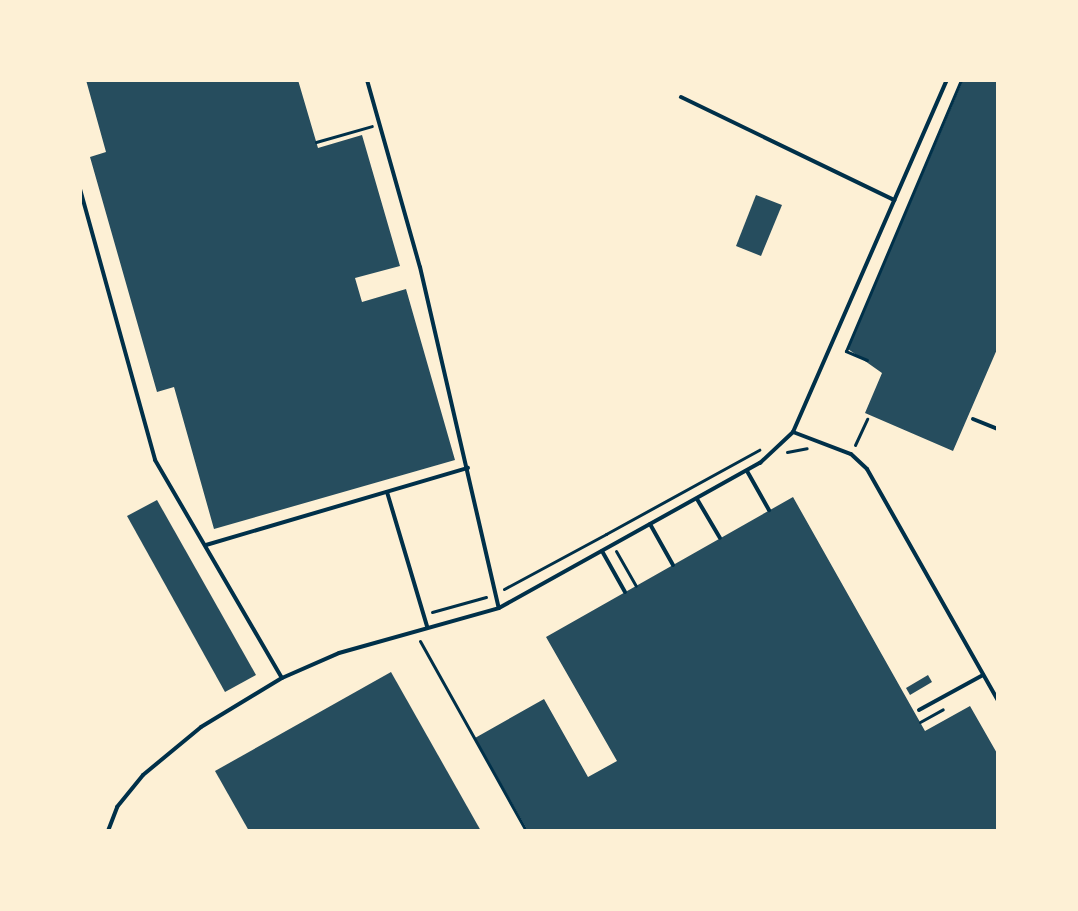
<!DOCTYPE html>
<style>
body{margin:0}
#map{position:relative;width:1078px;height:911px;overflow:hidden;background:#fdf0d5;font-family:Barlow,sans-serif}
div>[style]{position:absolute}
.building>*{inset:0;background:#264d5e}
.path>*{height:3px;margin:-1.5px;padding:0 1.5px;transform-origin:1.5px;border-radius:1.5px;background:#003049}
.service>*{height:4px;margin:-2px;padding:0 2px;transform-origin:2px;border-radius:2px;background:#003049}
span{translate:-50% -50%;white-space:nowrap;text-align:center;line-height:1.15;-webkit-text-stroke:7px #fdf0d5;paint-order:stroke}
.frame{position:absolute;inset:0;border:82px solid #fdf0d5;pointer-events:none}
</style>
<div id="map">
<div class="building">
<i style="clip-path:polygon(86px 80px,298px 80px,318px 148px,362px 135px,400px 266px,355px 278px,362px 302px,406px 289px,455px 460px,214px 529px,174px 387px,157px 392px,90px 157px,106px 152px)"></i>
<i style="clip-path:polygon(963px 80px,998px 80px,998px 347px,953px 451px,865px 413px,882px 373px,848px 349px)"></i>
<i style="clip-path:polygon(756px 195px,782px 205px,761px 256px,736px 246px)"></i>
<i style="clip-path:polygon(793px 497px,925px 731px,970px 706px,998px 755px,998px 831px,528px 831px,475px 738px,544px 699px,588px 777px,617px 761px,546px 637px)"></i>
<i style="clip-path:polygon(157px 500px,256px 675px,225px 692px,127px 516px)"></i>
<i style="clip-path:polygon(391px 672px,481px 831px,249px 831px,215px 771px)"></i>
<i style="clip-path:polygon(928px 675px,932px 682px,910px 695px,906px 688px)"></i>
</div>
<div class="path">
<i style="left:316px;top:142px;width:58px;rotate:-15.9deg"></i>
<i style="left:867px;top:360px;width:23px;rotate:-157deg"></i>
<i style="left:846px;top:351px;width:294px;rotate:-67deg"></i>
<i style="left:855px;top:445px;width:29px;rotate:-65deg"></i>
<i style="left:787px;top:452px;width:20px;rotate:-11deg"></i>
<i style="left:606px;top:534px;width:175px;rotate:-28.8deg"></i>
<i style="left:616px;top:551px;width:40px;rotate:60.3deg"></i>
<i style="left:504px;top:589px;width:116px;rotate:-28.3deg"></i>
<i style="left:432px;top:612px;width:56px;rotate:-15.5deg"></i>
<i style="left:420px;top:641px;width:218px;rotate:60.8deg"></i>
<i style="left:920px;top:722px;width:26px;rotate:-29deg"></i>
</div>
<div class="service">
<i style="left:367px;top:80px;width:194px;rotate:74.2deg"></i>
<i style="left:420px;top:267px;width:350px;rotate:77deg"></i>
<i style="left:681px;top:97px;width:237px;rotate:25.8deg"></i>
<i style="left:80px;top:189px;width:281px;rotate:74.5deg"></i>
<i style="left:155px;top:460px;width:252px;rotate:59.8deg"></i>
<i style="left:282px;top:678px;width:62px;rotate:-23.7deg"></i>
<i style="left:339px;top:653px;width:166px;rotate:-15.7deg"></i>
<i style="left:499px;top:608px;width:299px;rotate:-29.1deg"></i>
<i style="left:760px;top:463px;width:45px;rotate:-43.2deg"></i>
<i style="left:793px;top:432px;width:384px;rotate:-66.4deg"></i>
<i style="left:973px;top:419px;width:27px;rotate:22deg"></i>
<i style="left:793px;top:432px;width:62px;rotate:20.8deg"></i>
<i style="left:851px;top:454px;width:22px;rotate:43deg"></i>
<i style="left:867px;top:469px;width:266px;rotate:60.5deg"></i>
<i style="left:747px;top:471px;width:45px;rotate:60.6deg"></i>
<i style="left:387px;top:492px;width:140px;rotate:73.4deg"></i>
<i style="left:697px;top:499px;width:45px;rotate:59.5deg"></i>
<i style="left:650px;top:524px;width:47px;rotate:60.7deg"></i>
<i style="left:206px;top:545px;width:273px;rotate:-16.4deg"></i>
<i style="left:602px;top:551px;width:47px;rotate:60.7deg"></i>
<i style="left:919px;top:710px;width:73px;rotate:-28.7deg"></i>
<i style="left:108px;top:831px;width:26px;rotate:-69deg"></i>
<i style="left:117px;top:807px;width:41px;rotate:-50.9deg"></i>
<i style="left:143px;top:775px;width:75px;rotate:-39.6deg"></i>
<i style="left:201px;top:727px;width:95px;rotate:-31.2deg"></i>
</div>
<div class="frame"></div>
</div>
